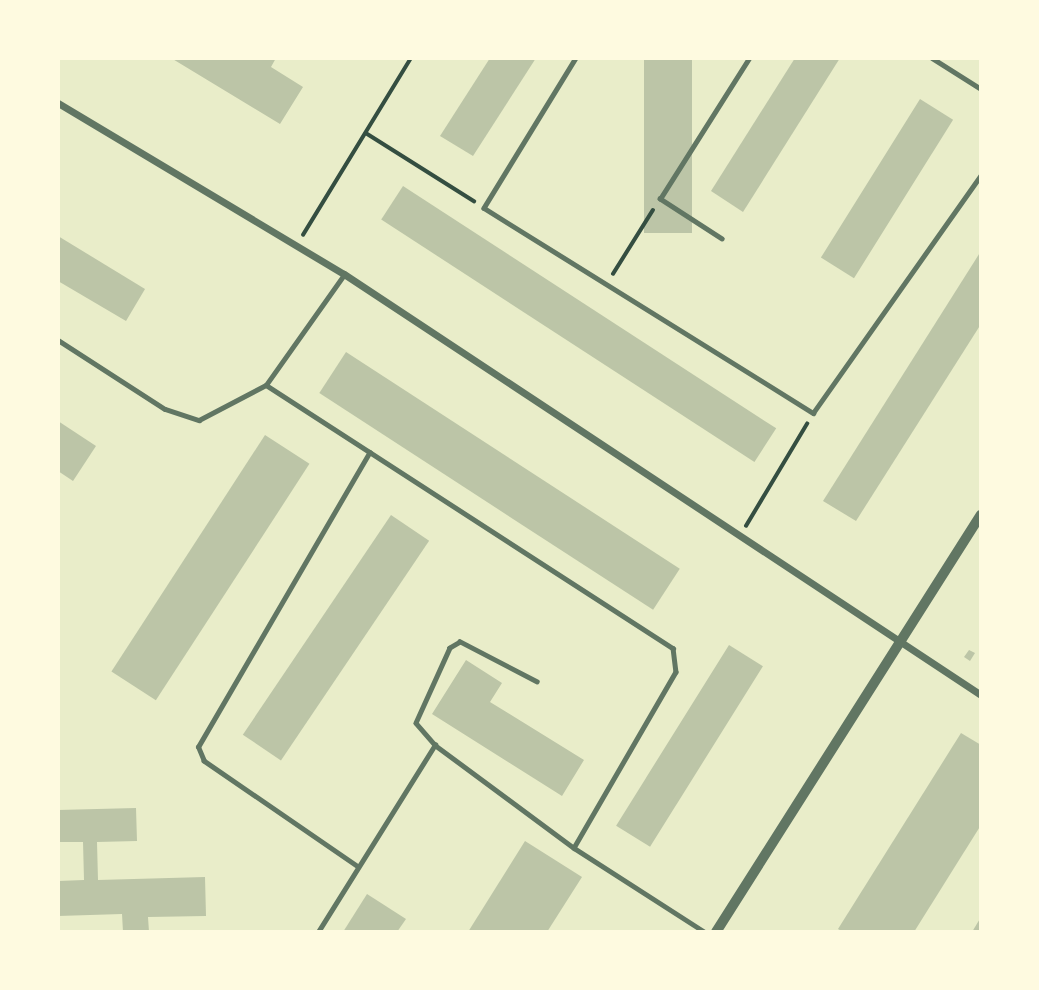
<!DOCTYPE html>
<html>
<head>
<meta charset="utf-8">
<style>
  body { margin:0 }
  #map { position:relative; width:1039px; height:990px; overflow:hidden; background:#e9edc9; font-family:Mulish,sans-serif }
  div>[style] { position:absolute }
  .building>* { inset:0; background:#bcc5a7; transform-origin:0 0 }
  .path>* { height:3.5px; margin:-1.75px; padding:0 1.75px; transform-origin:1.75px; border-radius:1.75px; background:#344e41 }
  .service>* { height:4.5px; margin:-2.25px; padding:0 2.25px; transform-origin:2.25px; border-radius:2.25px; background:#617663 }
  .minor>* { height:7px; margin:-3.5px; padding:0 3.5px; transform-origin:3.5px; border-radius:3.5px; background:#617663 }
  .tertiary>* { height:10px; margin:-5px; padding:0 5px; transform-origin:5px; border-radius:5px; background:#617663 }
  span { translate:-50% -50%; white-space:nowrap; text-align:center; line-height:1.15; -webkit-text-stroke:7px #fefae0; paint-order:stroke }
  .frame { position:absolute; inset:0; border:60px solid #fefae0; pointer-events:none }
</style>
</head>
<body>
<div id="map">
  <div class="building">
    <i style="clip-path:polygon(171px 58px,276px 58px,271px 67px,303px 87px,280px 124px)"></i>
    <i style="clip-path:polygon(490px 58px,536px 58px,473px 156px,440px 136px)"></i>
    <i style="left:644px;top:58px;width:48px;height:175px"></i>
    <i style="clip-path:polygon(795px 58px,840px 58px,743px 212px,711px 191px)"></i>
    <i style="left:920px;top:99px;width:39px;height:187px;rotate:32deg"></i>
    <i style="left:403px;top:186px;width:445px;height:40px;rotate:33deg"></i>
    <i style="clip-path:polygon(58px 236px,145px 289px,126px 321px,58px 281px)"></i>
    <i style="clip-path:polygon(981px 251px,981px 324px,856px 521px,823px 501px)"></i>
    <i style="left:346px;top:352px;width:398px;height:49px;rotate:33deg"></i>
    <i style="clip-path:polygon(58px 421px,96px 446px,73px 481px,58px 471px)"></i>
    <i style="left:265px;top:435px;width:53px;height:282px;rotate:33deg"></i>
    <i style="left:391px;top:515px;width:46px;height:265px;rotate:34deg"></i>
    <i style="left:729px;top:645px;width:40px;height:213px;rotate:32deg"></i>
    <i style="clip-path:polygon(969px 650px,975px 653px,970px 661px,964px 657px)"></i>
    <i style="clip-path:polygon(466px 660px,502px 683px,490px 702px,584px 760px,562px 796px,432px 714px)"></i>
    <i style="clip-path:polygon(961px 733px,981px 745px,981px 825px,914px 932px,843px 932px,838px 929px)"></i>
    <i style="clip-path:polygon(136px 808px,137px 841px,97px 842px,98px 880px,205px 877px,206px 916px,148px 917px,149px 932px,123px 932px,122px 914px,58px 916px,58px 881px,84px 880px,83px 842px,58px 842px,58px 810px)"></i>
    <i style="clip-path:polygon(525px 841px,582px 877px,547px 932px,468px 932px)"></i>
    <i style="clip-path:polygon(367px 894px,406px 919px,397px 932px,343px 932px)"></i>
    <i style="clip-path:polygon(981px 917px,981px 932px,972px 932px)"></i>
  </div>
  <div class="path">
    <i style="left:366px;top:133px;width:128px;rotate:32.2deg"></i>
    <i style="left:303px;top:235px;width:207px;rotate:-58.6deg"></i>
    <i style="left:613px;top:274px;width:75px;rotate:-58deg"></i>
    <i style="left:746px;top:526px;width:119px;rotate:-59.1deg"></i>
  </div>
  <div class="service">
    <i style="left:576px;top:58px;width:176px;rotate:121.5deg"></i>
    <i style="left:484px;top:208px;width:388px;rotate:31.9deg"></i>
    <i style="left:813px;top:413px;width:291px;rotate:-54.8deg"></i>
    <i style="left:932px;top:58px;width:58px;rotate:32.3deg"></i>
    <i style="left:722px;top:239px;width:74px;rotate:-147.2deg"></i>
    <i style="left:660px;top:199px;width:167px;rotate:-57.7deg"></i>
    <i style="left:58px;top:340px;width:127px;rotate:32.8deg"></i>
    <i style="left:165px;top:409px;width:36px;rotate:18deg"></i>
    <i style="left:199px;top:420px;width:76px;rotate:-27.6deg"></i>
    <i style="left:266px;top:385px;width:135px;rotate:-54.7deg"></i>
    <i style="left:266px;top:385px;width:485px;rotate:32.9deg"></i>
    <i style="left:673px;top:648px;width:24px;rotate:83deg"></i>
    <i style="left:676px;top:672px;width:203px;rotate:120.1deg"></i>
    <i style="left:537px;top:682px;width:87px;rotate:-152.5deg"></i>
    <i style="left:460px;top:642px;width:12px;rotate:149deg"></i>
    <i style="left:450px;top:648px;width:82px;rotate:114.4deg"></i>
    <i style="left:416px;top:723px;width:29px;rotate:49deg"></i>
    <i style="left:435px;top:745px;width:173px;rotate:36.5deg"></i>
    <i style="left:574px;top:848px;width:156px;rotate:32.7deg"></i>
    <i style="left:358px;top:867px;width:187px;rotate:-145.5deg"></i>
    <i style="left:204px;top:761px;width:15px;rotate:-113deg"></i>
    <i style="left:198px;top:747px;width:341px;rotate:-59.8deg"></i>
    <i style="left:318px;top:932px;width:221px;rotate:-58deg"></i>
  </div>
  <div class="minor">
    <i style="left:58px;top:103px;width:333px;rotate:30.9deg"></i>
    <i style="left:344px;top:274px;width:764px;rotate:33.46deg"></i>
  </div>
  <div class="tertiary">
    <i style="left:716px;top:932px;width:494px;rotate:-57.6deg"></i>
  </div>
  <div class="frame"></div>
</div>
</body>
</html>
